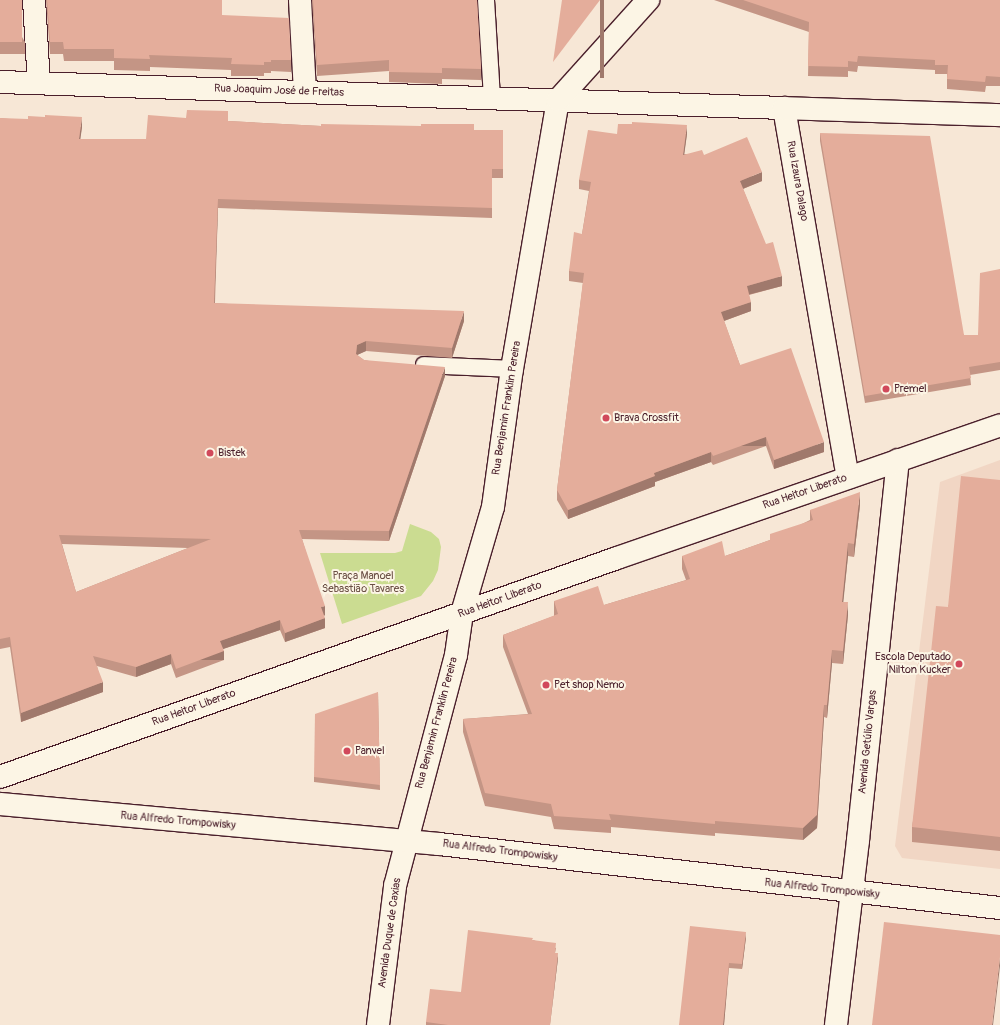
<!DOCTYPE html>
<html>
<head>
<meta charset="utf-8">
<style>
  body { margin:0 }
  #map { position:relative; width:1000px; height:1025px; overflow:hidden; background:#f7e7d6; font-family:Pangolin,sans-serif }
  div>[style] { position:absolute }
  .built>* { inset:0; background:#f1d6c4 }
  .green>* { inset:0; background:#cbdc91 }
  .roads { filter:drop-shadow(1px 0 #4a1f2b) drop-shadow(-1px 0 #4a1f2b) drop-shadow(0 1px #4a1f2b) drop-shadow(0 -1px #4a1f2b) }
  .lane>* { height:16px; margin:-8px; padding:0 8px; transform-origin:8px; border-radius:8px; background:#fcf5e5 }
  .street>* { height:22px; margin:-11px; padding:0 11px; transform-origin:11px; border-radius:11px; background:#fcf5e5 }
  .secondary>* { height:22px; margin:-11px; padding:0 11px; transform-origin:11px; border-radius:11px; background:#fcf5e5 }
  .primary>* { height:22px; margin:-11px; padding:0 11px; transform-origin:11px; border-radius:11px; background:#fcf5e5 }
  .wall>* { inset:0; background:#c49585 }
  .shaded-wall>* { inset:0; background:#a0796c; transform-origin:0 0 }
  .building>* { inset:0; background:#e4ad9b; transform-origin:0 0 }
  .dots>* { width:11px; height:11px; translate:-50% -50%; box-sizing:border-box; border:2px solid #fcf5e5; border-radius:50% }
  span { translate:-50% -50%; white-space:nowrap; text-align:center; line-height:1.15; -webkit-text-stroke:4px #fcf5e5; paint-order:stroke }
  .street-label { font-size:11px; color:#4a1f2b }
  .poi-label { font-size:11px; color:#4a1f2b }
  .left { translate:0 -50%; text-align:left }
  .right { translate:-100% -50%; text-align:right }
  .park-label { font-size:11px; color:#6a4e44 }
</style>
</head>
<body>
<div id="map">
  <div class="built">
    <i style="clip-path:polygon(1000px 460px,1000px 869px,902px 858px,895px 846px,940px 482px)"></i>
  </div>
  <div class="green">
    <i style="clip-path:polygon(410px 524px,431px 532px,439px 539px,441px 547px,438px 570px,433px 581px,421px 596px,342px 624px,320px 553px,395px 553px,402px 551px)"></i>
  </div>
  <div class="roads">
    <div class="lane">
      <i style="left:486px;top:0;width:98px;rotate:86.5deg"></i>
      <i style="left:424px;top:365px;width:88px;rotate:2.6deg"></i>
    </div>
    <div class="street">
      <i style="left:34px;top:0;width:83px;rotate:86.6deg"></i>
      <i style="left:300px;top:0;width:91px;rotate:86.9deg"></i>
      <i style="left:0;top:82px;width:784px;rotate:1.9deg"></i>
      <i style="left:784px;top:108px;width:375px;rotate:80.2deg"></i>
      <i style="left:784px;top:108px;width:216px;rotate:1.9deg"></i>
    </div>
    <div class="secondary">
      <i style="left:378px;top:1025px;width:140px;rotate:-83deg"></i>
      <i style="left:395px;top:886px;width:239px;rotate:-75.2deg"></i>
      <i style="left:456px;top:655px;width:42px;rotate:-81.9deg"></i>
      <i style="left:462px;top:613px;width:110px;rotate:-73.7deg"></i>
      <i style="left:493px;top:507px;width:139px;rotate:-82.2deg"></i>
      <i style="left:512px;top:369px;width:273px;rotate:-80.3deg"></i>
      <i style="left:558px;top:100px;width:135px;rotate:-48deg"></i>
      <i style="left:836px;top:1025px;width:186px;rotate:-83.2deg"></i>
      <i style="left:858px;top:840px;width:382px;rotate:-84deg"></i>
    </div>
    <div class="primary">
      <i style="left:0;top:777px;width:655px;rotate:-19.54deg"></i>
      <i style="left:617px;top:558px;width:405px;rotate:-19.1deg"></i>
      <i style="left:0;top:804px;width:441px;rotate:5.2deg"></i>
      <i style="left:439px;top:844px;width:565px;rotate:6.51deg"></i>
    </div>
  </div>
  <div class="wall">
    <i style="clip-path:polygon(0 0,25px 42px,25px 54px,0 54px)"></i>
    <i style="clip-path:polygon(46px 0,222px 0,222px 15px,291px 60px,291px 72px,271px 71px,271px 73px,264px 73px,264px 76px,231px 76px,231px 70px,150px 67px,150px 71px,114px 70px,114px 61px,64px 61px,63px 54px,50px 54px)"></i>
    <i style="clip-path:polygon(312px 0,477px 0,481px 69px,481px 80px,442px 79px,442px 84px,389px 82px,389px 71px,317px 76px)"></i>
    <i style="clip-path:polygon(714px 0,1000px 0,1000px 86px,986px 86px,985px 92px,947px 89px,947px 74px,935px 74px,935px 70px,858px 66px,857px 72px,848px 71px,848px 77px,808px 76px,809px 32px)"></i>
    <i style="clip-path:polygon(evenodd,0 118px,82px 127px,80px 139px,146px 139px,228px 121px,321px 126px,474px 130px,503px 130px,503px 178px,492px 178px,492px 218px,218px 208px,215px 303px,464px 321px,452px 358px,366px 351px,357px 355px,364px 360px,445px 376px,389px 541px,302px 539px,325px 615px,324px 616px,325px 628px,285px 642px,280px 630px,223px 649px,224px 660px,176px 678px,171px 664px,136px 677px,97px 666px,103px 692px,21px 722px,10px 647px,0 649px,0 118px,62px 544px,188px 548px,76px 592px,62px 544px)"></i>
    <i style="clip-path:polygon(820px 133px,964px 335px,978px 335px,1000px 269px,1000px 370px,970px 375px,971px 385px,865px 403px,820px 141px)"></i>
    <i style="clip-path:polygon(617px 134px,687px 134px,684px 154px,704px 155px,762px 181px,743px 189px,782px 286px,749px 295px,751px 311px,724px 321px,740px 365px,824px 452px,774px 469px,766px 446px,713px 465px,711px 462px,655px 482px,655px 486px,568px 519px,557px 500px,557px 490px,583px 283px,569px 281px,569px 271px,582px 234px,589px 191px,579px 189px,579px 180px)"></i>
    <i style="clip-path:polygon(1000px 480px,1000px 851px,912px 842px,912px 827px,948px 607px)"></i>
    <i style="clip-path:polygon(860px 505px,854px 557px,848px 556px,843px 602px,848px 615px,843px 664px,832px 663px,827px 718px,824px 717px,817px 828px,803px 840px,715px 833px,715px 836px,611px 827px,611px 833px,554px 829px,551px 817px,485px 806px,463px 732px,463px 719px,528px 714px,503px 647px,503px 635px,554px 616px,554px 601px,604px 605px,686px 580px,682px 569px,682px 556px,725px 556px,770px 540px,810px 520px,810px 510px)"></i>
    <i style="clip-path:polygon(378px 692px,380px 790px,314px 782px,314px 777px)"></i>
    <i style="clip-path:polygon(746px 937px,742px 969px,729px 968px,724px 1025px,679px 1025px)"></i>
    <i style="clip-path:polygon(533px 940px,556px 948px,555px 953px,558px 958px,550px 1025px,426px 1025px,426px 1022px,461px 992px)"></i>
  </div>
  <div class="shaded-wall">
    <i style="left:600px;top:0;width:4px;height:78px"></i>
    <i style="clip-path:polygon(82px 117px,82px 127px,79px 149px,79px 139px)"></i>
    <i style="clip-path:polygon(687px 125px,687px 134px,683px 164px,683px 155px)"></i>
    <i style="clip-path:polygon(762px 172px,762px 181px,740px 190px,740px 181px)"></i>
    <i style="clip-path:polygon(218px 199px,218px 208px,214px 312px,214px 303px)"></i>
    <i style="clip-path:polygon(782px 276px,782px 286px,747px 295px,747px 286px)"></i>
    <i style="clip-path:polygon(751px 302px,751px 311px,721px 322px,721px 312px)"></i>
    <i style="clip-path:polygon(464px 311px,464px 321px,452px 358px,452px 348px)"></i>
    <i style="clip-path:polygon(366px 341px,366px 351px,357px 355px,356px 354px,357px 345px)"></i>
    <i style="clip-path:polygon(445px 367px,445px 376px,389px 541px,389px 531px)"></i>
    <i style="left:766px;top:437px;width:9px;height:56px;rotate:90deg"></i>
    <i style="clip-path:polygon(824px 442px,824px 452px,774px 469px,774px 460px)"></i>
    <i style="clip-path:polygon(711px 452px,711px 462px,655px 482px,655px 486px,568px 519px,568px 510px,654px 473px)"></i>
    <i style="clip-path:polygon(860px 492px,860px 505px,854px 557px,854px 544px)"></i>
    <i style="clip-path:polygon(848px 543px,848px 556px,842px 615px,842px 602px)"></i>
    <i style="clip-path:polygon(848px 602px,848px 615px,843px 664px,843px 651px)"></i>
    <i style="clip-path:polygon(325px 606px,325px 615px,321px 617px,321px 607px)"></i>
    <i style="clip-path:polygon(325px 618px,325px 628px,285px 642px,285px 633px)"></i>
    <i style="clip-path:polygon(280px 620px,280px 630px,220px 650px,220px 641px)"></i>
    <i style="clip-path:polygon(832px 650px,832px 663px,827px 718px,827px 705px)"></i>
    <i style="left:224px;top:651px;width:9px;height:51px;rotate:90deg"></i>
    <i style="clip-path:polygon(171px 654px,171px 664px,136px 677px,136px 667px)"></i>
    <i style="clip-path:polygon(103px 682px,103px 692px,21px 722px,21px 713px)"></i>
    <i style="clip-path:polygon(824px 705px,824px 717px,817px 828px,803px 840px,803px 828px)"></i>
    <i style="clip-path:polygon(746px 932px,746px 937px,742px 969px,742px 964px)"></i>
    <i style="clip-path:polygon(558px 953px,558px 958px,550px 1025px)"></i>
    <i style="clip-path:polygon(1000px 957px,1000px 966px,993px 1025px,992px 1025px)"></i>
    <i style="clip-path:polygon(729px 963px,724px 1025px,723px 1025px)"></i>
  </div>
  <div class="building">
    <i style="left:0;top:0;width:22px;height:42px"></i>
    <i style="clip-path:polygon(47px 0,222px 0,222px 15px,289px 18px,291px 60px,271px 60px,271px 62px,264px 62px,264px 65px,231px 64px,232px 58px,149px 55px,150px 59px,114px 58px,114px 49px,64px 49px,63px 42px,50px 42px)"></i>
    <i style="clip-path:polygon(313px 0,477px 0,481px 69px,442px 68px,442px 73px,389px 72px,389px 60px,317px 65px)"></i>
    <i style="clip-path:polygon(562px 0,600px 0,553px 62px)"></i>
    <i style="clip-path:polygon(743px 0,1000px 0,1000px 77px,986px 76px,985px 82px,947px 79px,948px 65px,935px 65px,935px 60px,858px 56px,857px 62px,848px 61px,848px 67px,808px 66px,809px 22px)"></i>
    <i style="clip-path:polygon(evenodd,187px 110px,228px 111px,228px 121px,321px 126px,321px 124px,421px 126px,421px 124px,474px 124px,474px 130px,503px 130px,503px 169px,492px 169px,492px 208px,218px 199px,214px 303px,464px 311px,452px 348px,366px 341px,357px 345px,356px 354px,364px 360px,445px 367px,389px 531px,299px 530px,325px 606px,321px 607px,325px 618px,285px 633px,280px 620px,220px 641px,224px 651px,176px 669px,171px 654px,136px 667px,93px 656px,103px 682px,21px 713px,10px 637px,0 639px,0 118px,28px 119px,28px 116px,45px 117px,45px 115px,82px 117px,79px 139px,146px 139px,148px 115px,186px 118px,187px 110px,59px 535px,211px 539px,76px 592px,59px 535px)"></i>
    <i style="clip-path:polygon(632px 122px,687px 125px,683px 155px,702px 150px,704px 155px,747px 137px,762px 172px,740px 181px,766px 244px,773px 242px,782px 276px,747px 286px,751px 302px,721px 312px,740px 365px,791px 348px,824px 442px,774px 460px,766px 437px,713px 456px,711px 452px,654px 473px,655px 476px,568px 510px,557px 490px,584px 273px,569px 271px,574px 232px,582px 234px,591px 182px,579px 180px,588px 130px,617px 134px,618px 124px,632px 124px)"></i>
    <i style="clip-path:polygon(820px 133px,930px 136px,964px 335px,978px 335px,980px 273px,1000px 269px,1000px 362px,969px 367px,971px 378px,865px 396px)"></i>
    <i style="clip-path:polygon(961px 476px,1000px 480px,1000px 837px,912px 827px,936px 606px,948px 607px)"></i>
    <i style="clip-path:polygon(860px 492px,854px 544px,848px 543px,842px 602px,848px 602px,843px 651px,832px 650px,827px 705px,824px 705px,817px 815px,803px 828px,715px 821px,715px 824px,609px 814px,611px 820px,554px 816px,551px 804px,485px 793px,463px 719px,532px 714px,503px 635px,558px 614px,554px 601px,598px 586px,604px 605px,690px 579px,682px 556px,722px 541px,725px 556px,770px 540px,770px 534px,813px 520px,810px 510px)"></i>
    <i style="clip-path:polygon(378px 692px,380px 785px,314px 777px,315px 714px)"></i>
    <i style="clip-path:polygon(884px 922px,1000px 935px,1000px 957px,992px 1025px,872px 1025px)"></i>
    <i style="clip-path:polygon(690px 926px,746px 932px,742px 964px,729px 963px,723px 1025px,679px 1025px)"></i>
    <i style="clip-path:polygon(468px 930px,533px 938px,532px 940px,556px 943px,555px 953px,558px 953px,550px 1025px,448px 1025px,426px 1022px,430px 989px,461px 992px)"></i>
  </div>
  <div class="dots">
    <i style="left:886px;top:389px;background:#d1495b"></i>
    <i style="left:606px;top:418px;background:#d1495b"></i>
    <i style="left:210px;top:453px;background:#d1495b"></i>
    <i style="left:959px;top:664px;background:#d1495b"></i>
    <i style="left:546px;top:685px;background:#d1495b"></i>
    <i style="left:347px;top:751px;background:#d1495b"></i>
  </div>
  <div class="street-label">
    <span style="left:279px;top:91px;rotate:2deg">Rua Joaquim José de Freitas</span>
    <span style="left:797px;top:181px;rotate:80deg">Rua Izaura Dalago</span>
    <span style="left:507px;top:408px;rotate:-81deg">Rua Benjamin Franklin Pereira</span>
    <span style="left:805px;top:492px;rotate:-19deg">Rua Heitor Liberato</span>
    <span style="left:500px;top:600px;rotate:-20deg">Rua Heitor Liberato</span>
    <span style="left:194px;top:708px;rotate:-20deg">Rua Heitor Liberato</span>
    <span style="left:437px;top:723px;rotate:-75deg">Rua Benjamin Franklin Pereira</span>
    <span style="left:868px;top:742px;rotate:-84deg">Avenida Getúlio Vargas</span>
    <span style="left:178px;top:821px;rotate:5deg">Rua Alfredo Trompowisky</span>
    <span style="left:500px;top:851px;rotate:7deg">Rua Alfredo Trompowisky</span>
    <span style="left:822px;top:889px;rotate:6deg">Rua Alfredo Trompowisky</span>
    <span style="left:390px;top:933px;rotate:-82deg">Avenida Duque de Caxias</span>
  </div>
  <div class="poi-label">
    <span class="left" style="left:894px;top:389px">Premel</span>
    <span class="left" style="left:614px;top:418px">Brava Crossfit</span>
    <span class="left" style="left:218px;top:453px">Bistek</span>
    <span class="right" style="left:951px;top:664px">Escola Deputado<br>Nilton Kucker</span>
    <span class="left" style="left:554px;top:685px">Pet shop Nemo</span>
    <span class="left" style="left:355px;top:751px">Panvel</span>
  </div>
  <div class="park-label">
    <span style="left:363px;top:583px">Praça Manoel<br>Sebastião Tavares</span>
  </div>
</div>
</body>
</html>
